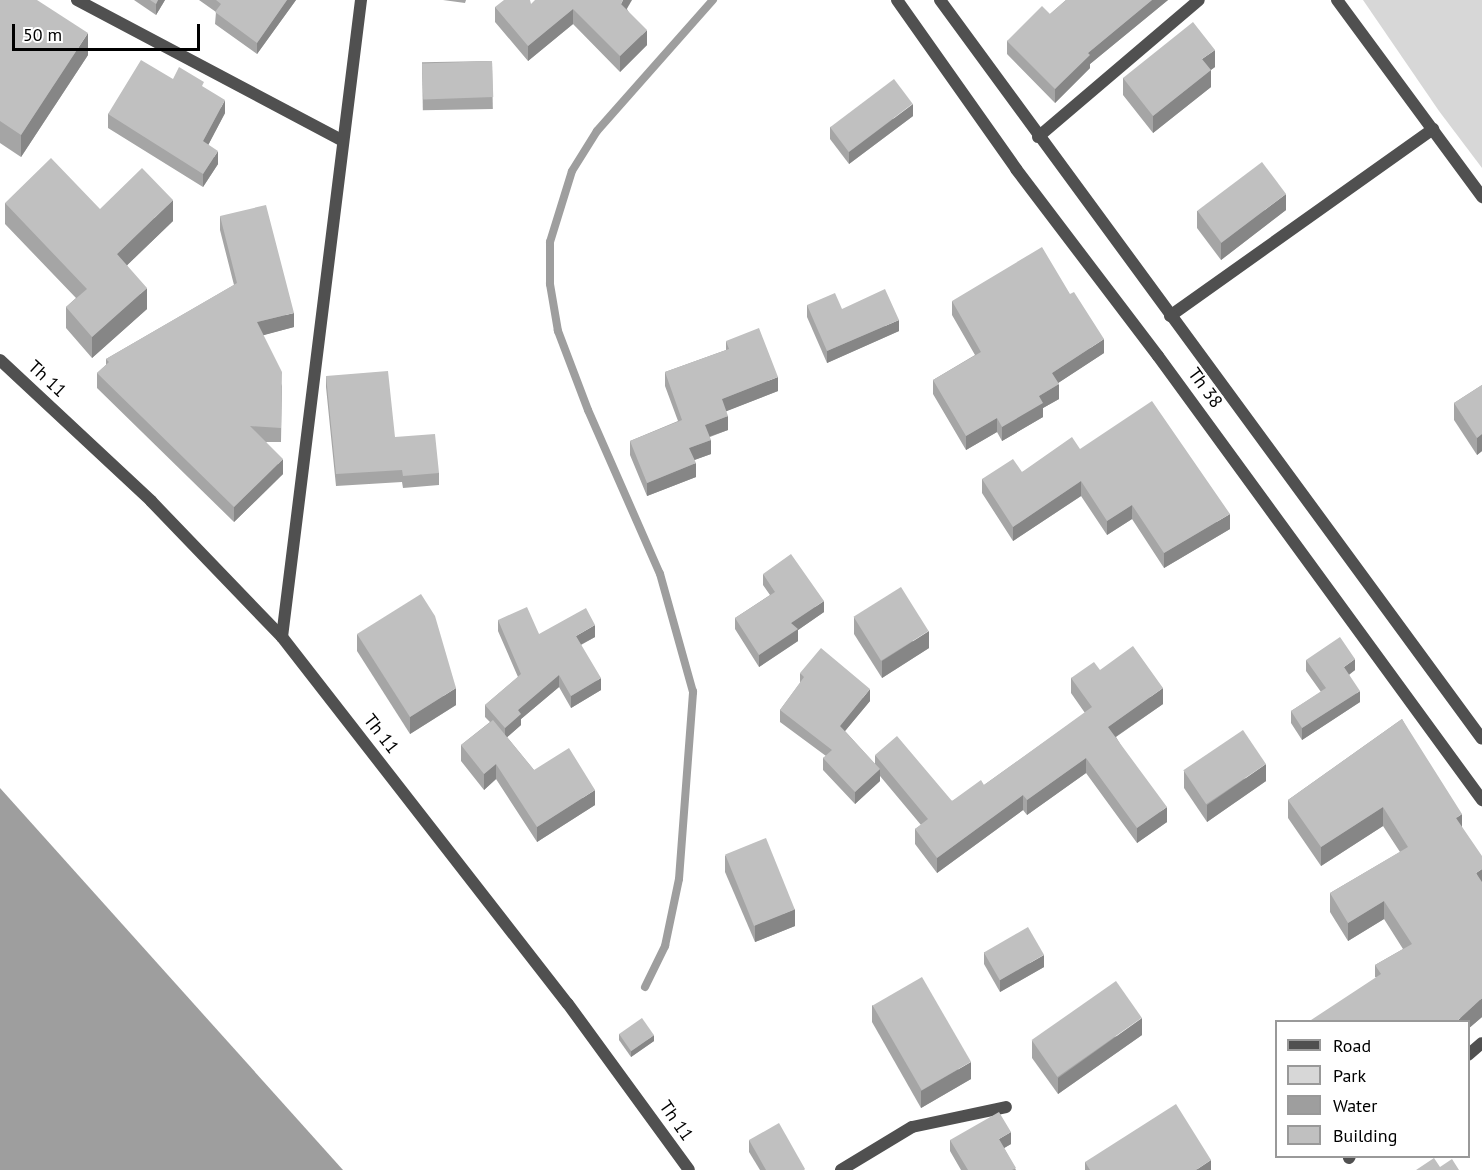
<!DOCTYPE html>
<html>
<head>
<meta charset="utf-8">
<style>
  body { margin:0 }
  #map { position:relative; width:1482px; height:1170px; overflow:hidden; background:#fff; font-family:"PT Sans",sans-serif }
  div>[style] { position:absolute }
  .green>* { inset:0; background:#d7d7d7 }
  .water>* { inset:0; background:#9e9e9e }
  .stream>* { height:8px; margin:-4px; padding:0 4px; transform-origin:4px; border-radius:4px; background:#9e9e9e }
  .minor>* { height:12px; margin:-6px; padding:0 6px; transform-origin:6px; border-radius:6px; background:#505050 }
  .tertiary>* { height:12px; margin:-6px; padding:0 6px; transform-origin:6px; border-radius:6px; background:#505050 }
  .wall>* { inset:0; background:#a5a5a5; transform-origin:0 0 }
  .shaded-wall>* { inset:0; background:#868686 }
  .building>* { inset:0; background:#c0c0c0; transform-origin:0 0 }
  span { translate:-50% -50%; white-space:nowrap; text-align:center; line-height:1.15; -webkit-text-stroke:5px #fff; paint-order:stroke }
  .street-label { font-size:18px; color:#000 }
  .legend { position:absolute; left:1275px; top:1020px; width:195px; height:138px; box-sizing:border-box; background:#fff; border:2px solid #999; margin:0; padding:8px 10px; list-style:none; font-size:18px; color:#000 }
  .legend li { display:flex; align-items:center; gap:12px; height:30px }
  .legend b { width:30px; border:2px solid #999 }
  .scale { position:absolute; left:12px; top:24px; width:188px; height:27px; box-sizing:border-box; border:3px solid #000; border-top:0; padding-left:8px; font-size:18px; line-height:21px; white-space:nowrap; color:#000; -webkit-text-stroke:4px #fff; paint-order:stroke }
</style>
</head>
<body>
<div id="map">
  <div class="green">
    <i style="clip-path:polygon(1363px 0,1482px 0,1482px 168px,1439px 111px)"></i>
  </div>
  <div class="water">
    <i style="clip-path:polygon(0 788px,343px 1170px,0 1170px)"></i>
  </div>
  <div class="stream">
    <i style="left:645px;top:987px;width:46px;rotate:-64deg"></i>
    <i style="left:665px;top:946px;width:68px;rotate:-78.2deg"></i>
    <i style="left:679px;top:879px;width:188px;rotate:-85.7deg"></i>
    <i style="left:693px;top:692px;width:123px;rotate:-105.6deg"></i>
    <i style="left:660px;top:574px;width:179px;rotate:-113.7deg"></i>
    <i style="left:588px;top:410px;width:85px;rotate:-110.8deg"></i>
    <i style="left:558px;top:331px;width:48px;rotate:-99.7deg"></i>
    <i style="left:550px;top:284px;width:42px;rotate:-90deg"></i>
    <i style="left:550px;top:242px;width:74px;rotate:-72.8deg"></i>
    <i style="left:572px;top:171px;width:47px;rotate:-58deg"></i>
    <i style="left:597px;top:131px;width:175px;rotate:-48.5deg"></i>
  </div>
  <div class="minor">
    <i style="left:77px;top:0;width:301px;rotate:27.9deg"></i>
    <i style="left:1337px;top:0;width:245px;rotate:53.6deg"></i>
    <i style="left:1038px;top:137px;width:211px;rotate:-40.4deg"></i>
    <i style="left:1170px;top:316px;width:323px;rotate:-35.4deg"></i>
    <i style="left:0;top:360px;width:207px;rotate:43deg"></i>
    <i style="left:151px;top:501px;width:189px;rotate:46.1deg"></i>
    <i style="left:282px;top:637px;width:465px;rotate:52.1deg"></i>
    <i style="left:568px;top:1004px;width:205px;rotate:53.9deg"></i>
    <i style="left:282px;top:637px;width:642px;rotate:-82.93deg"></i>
    <i style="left:1468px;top:1055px;width:18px;rotate:-41deg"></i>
    <i style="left:1349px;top:1158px;width:2px;rotate:-63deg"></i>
    <i style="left:841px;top:1170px;width:83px;rotate:-31.2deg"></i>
    <i style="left:912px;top:1127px;width:96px;rotate:-12deg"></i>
  </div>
  <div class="tertiary">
    <i style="left:897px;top:0;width:207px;rotate:54.8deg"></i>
    <i style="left:1016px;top:169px;width:235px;rotate:52.8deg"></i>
    <i style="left:1158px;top:356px;width:550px;rotate:53.88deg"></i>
    <i style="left:940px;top:0;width:916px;rotate:53.74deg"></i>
  </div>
  <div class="wall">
    <i style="clip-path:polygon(0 0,88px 55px,21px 157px,0 143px)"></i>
    <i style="clip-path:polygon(134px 0,165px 0,156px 15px)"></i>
    <i style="clip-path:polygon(199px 0,296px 0,257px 54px,215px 24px,216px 12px)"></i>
    <i style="clip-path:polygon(443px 0,466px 0,465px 3px)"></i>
    <i style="clip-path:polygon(1066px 0,1168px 0,1090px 64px,1090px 68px,1055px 103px,1007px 54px,1007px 41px,1050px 14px)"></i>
    <i style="clip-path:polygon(531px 4px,627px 9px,647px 45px,620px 72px,573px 24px,528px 61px,495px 22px,495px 7px)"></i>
    <i style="left:492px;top:61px;width:48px;height:70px;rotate:89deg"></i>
    <i style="clip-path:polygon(1215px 67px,1211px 70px,1211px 87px,1153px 133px,1123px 95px,1123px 78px)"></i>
    <i style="clip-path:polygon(173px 79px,204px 88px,225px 113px,208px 145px,218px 164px,203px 187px,108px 128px,108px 114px)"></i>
    <i style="clip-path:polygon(913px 116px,849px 164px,830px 139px,830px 127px)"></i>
    <i style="clip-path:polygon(5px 203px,100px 209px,173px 221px,127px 265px,147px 309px,92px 358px,66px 328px,66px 307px,76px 298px,5px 224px)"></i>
    <i style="clip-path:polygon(1286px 210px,1221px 260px,1197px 228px,1197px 211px)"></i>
    <i style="clip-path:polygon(220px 216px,294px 327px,263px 335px,282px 386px,281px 442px,266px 442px,283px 474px,234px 522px,97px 388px,97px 373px,106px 365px,106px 359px,234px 285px,220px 230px)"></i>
    <i style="clip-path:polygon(952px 301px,1104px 353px,1058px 383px,1059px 399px,1043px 408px,1043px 417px,1002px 441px,997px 432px,966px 450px,933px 394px,933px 380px,975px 355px,952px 315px)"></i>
    <i style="clip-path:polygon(807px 305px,842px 309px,899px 331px,827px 363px,807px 317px)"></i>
    <i style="clip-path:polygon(726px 341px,778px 391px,726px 411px,728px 430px,710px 437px,711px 454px,694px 460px,696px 477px,647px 496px,630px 455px,630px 441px,678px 421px,665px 386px,665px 372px,726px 350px)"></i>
    <i style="clip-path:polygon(326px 376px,395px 437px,439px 473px,439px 485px,403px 488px,402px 482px,336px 486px,326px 387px)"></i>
    <i style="clip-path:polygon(1482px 385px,1482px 451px,1477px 455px,1454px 420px,1454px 403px)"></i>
    <i style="clip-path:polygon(1080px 449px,1230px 529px,1164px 568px,1132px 519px,1107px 535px,1081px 496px,1013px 541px,982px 493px,982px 479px,1022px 472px)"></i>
    <i style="clip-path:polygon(763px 574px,824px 612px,798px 630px,798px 641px,759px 667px,735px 629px,735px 618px,770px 595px,763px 585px)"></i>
    <i style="clip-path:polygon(854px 617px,929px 648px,882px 678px,854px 634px)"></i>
    <i style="clip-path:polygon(498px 620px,539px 634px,595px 637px,581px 645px,601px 690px,571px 708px,559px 687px,521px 719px,521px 725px,507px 737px,534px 770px,595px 805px,537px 842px,496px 779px,484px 790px,461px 761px,461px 745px,490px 722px,485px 717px,485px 705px,518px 677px,498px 631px)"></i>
    <i style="clip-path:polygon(357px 634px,456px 705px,410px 734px,357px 651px)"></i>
    <i style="clip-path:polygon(1306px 660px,1355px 670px,1349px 675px,1360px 702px,1302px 740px,1291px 723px,1291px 711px,1321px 692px,1306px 671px)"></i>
    <i style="clip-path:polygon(1100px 670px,1163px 704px,1116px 737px,1167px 822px,1137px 843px,1086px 773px,1027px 815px,1023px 810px,937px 873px,915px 844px,915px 829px,921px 825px,880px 776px,880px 781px,855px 804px,823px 770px,823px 758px,826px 756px,780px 722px,780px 710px,800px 683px,800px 673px,870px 701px,845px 731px,875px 764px,875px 755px,952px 801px,984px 785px,1085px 713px,1071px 693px,1071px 678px)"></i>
    <i style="clip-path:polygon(1402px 719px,1462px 827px,1482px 1017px,1468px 1029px,1468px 1022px,1375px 977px,1375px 965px,1403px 949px,1384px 919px,1348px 941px,1330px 912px,1330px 893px,1400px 852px,1383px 826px,1321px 866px,1288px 818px,1288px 800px)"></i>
    <i style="clip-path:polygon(1184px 771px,1266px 781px,1207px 822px,1184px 788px)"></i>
    <i style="clip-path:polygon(725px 855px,795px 926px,755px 942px,725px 872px)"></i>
    <i style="clip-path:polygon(984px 952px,1044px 967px,1000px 992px,984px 964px)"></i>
    <i style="clip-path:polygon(872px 1005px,971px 1079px,921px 1108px,872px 1022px)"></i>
    <i style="clip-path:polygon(619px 1034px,654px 1041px,631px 1057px,619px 1040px)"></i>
    <i style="clip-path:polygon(1142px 1035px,1058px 1094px,1032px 1058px,1032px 1041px)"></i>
    <i style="clip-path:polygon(749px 1140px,805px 1170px,760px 1170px,749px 1152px)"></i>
    <i style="clip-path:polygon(950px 1140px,1011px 1144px,1004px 1148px,1016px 1170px,961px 1170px,950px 1151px)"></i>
    <i style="clip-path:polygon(1085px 1162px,1211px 1170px,1085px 1170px)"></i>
  </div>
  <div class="shaded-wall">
    <i style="clip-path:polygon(158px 0,165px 0,156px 15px,156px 4px)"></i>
    <i style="clip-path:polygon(287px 0,296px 0,257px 54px,257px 43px)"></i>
    <i style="clip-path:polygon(623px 0,632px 0,621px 19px,621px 4px)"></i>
    <i style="clip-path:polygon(1152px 0,1168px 0,1090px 64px,1090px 68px,1055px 103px,1055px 89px,1088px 53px)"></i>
    <i style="clip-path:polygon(573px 9px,573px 24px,528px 61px,528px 46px)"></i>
    <i style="clip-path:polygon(647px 30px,647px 45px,620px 72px,620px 56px)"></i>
    <i style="clip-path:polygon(88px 33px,88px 55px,21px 157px,21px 135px)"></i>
    <i style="clip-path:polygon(1215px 50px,1215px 67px,1202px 76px,1202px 59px)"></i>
    <i style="clip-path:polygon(1211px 70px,1211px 87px,1153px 133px,1153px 116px)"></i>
    <i style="clip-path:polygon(225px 100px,225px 113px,203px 155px,203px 141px)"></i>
    <i style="clip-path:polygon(913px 104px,913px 116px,849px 164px,849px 152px)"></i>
    <i style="clip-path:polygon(218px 151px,218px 164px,203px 187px,203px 174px)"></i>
    <i style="clip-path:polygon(1286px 194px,1286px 210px,1221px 260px,1221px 243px)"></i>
    <i style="clip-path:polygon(173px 200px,173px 221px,117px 275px,117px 254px)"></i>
    <i style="clip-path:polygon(147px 288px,147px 309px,92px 358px,92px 337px)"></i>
    <i style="clip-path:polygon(294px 313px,294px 327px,257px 337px,257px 322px)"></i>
    <i style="clip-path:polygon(899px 320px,899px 331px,827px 363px,827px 351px)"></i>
    <i style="clip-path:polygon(1104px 339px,1104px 353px,1052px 387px,1052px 373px)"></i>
    <i style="clip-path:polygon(778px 377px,778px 391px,722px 413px,722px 399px)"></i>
    <i style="clip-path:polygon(1059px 384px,1059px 399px,1043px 408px,1043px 417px,1002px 441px,1002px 427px,1039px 396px)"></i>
    <i style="clip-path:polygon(728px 416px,728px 430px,705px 438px,705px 425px)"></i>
    <i style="clip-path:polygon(997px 418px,997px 432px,966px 450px,966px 436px)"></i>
    <i style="clip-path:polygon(1482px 434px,1482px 451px,1477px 455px,1477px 438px)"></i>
    <i style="clip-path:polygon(711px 440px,711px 454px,689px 462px,689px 448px)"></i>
    <i style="clip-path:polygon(283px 459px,283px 474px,234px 522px,234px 507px)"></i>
    <i style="clip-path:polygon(696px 463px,696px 477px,647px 496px,647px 483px)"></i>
    <i style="clip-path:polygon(1081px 481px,1081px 496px,1013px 541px,1013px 527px)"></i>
    <i style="clip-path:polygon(1132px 505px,1132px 519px,1107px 535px,1107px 521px)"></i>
    <i style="clip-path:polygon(1230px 514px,1230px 529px,1164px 568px,1164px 553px)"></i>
    <i style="clip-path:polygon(824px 601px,824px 612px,798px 630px,798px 641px,759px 667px,759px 655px,791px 623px)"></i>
    <i style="clip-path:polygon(595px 625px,595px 637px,576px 647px,576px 636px)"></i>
    <i style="clip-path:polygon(929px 631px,929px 648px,882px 678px,882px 661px)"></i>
    <i style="clip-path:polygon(1355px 659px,1355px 670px,1344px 678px,1344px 667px)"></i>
    <i style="clip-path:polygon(559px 675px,559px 687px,521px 719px,521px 725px,505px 739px,505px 728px,518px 710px)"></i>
    <i style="clip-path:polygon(601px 678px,601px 690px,571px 708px,571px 696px)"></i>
    <i style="clip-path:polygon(456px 688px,456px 705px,410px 734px,410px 717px)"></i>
    <i style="clip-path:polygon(1163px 688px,1163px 704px,1108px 742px,1108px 727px)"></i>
    <i style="clip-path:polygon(870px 689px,870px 701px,840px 737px,840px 726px)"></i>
    <i style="clip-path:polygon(1360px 691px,1360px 702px,1302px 740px,1302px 728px)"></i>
    <i style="clip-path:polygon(1086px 758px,1086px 773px,1027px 815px,1027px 800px)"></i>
    <i style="clip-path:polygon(496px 764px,496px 779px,484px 790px,484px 774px)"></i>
    <i style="clip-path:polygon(1266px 764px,1266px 781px,1207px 822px,1207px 805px)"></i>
    <i style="clip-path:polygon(880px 769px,880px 781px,855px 804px,855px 792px)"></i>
    <i style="clip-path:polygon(595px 790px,595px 805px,537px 842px,537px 827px)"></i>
    <i style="clip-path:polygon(1023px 795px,1023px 810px,937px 873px,937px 858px)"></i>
    <i style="clip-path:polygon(1167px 807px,1167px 822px,1137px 843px,1137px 828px)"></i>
    <i style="clip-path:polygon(1383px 807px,1383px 826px,1321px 866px,1321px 847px)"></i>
    <i style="clip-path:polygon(1462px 814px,1462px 832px,1456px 818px)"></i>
    <i style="clip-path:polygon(1482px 869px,1482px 887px,1476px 873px)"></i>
    <i style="clip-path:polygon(1384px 901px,1384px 919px,1348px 941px,1348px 923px)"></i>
    <i style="clip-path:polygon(795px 909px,795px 926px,755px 942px,755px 925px)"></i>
    <i style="clip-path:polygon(1044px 955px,1044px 967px,1000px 992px,1000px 980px)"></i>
    <i style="clip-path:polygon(1482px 998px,1482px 1017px,1468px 1029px,1468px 1022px,1456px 1022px)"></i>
    <i style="clip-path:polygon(1142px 1018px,1142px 1035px,1058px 1094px,1058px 1078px)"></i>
    <i style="clip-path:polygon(654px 1035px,654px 1041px,631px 1057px,631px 1051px)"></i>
    <i style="clip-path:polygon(971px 1062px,971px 1079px,921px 1108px,921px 1091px)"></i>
    <i style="clip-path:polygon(1011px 1132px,1011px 1144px,999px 1151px,999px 1139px)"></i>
    <i style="clip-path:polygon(1211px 1160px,1211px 1170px,1196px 1170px)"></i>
  </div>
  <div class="building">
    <i style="clip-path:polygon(0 0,37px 0,88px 33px,21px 135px,0 121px)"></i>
    <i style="clip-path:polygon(150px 0,158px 0,156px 4px)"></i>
    <i style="clip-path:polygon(216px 0,287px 0,257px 43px,215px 12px,221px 4px)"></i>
    <i style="clip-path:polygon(504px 0,530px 0,531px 4px,535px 0,623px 0,621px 4px,647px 30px,620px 56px,573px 9px,528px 46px,495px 7px)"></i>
    <i style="clip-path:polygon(1066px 0,1152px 0,1088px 53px,1090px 55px,1055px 89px,1007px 41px,1042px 6px,1050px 14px)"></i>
    <i style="clip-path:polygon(1193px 22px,1215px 50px,1202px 59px,1211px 70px,1153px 116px,1123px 78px)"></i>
    <i style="clip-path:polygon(141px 60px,173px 79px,179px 67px,204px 82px,202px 86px,225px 100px,203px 141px,218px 151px,203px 174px,108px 114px)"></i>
    <i style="left:492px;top:61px;width:36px;height:70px;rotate:88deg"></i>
    <i style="left:894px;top:79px;width:31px;height:80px;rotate:53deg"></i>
    <i style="clip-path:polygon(51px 158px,100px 209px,142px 168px,173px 200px,117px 254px,147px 288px,92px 337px,66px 307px,87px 289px,5px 203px)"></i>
    <i style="left:1262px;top:162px;width:40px;height:81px;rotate:53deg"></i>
    <i style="clip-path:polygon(266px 205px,294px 313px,257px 322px,282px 372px,281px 428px,250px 426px,283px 459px,234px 507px,97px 373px,109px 362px,106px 359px,237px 283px,220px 216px)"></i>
    <i style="clip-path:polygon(1042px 247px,1070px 294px,1074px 292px,1104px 339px,1052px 373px,1059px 384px,1039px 396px,1043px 403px,1002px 427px,997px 418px,966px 436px,933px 380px,981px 352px,952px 301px)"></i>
    <i style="clip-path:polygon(885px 289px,899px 320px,827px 351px,807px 305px,835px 293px,842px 309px)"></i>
    <i style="clip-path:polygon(759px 328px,778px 377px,722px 399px,728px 416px,705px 425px,711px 440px,689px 448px,696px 463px,647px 483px,630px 441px,682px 420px,665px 372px,729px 349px,726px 341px)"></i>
    <i style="clip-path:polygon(388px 371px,395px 437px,435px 434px,439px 473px,403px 476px,402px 470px,336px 474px,326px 376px)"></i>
    <i style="clip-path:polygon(1482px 385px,1482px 434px,1477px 438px,1454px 403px)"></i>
    <i style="clip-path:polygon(1152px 401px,1230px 514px,1164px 553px,1132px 505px,1107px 521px,1081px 481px,1013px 527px,982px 479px,1013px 459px,1022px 472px,1072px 437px,1080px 449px)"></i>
    <i style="clip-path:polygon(791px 554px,824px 601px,791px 623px,798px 629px,759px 655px,735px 618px,775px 592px,763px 574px)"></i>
    <i style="left:901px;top:587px;width:52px;height:56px;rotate:58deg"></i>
    <i style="clip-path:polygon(421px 594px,435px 616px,456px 688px,410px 717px,357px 634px)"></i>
    <i style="clip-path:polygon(527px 607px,539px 634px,586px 608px,595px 625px,576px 636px,601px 678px,571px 696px,559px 675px,518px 710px,521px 714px,505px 728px,485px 705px,521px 674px,498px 620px)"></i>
    <i style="clip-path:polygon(1340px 637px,1355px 659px,1344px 667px,1360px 691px,1302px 728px,1291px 711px,1326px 688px,1306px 660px)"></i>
    <i style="clip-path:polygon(1133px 646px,1163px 688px,1108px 727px,1167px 807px,1137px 828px,1086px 758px,1027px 800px,1023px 795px,937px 858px,915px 829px,928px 819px,875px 755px,897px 736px,952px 801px,981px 780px,984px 785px,1092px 707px,1071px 678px,1094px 662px,1100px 670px)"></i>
    <i style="clip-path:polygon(821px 648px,870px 689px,840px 726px,880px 769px,855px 792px,823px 758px,832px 750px,780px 710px,804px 677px,800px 673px)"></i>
    <i style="clip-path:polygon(1402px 719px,1462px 814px,1456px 818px,1482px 856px,1482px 869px,1476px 873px,1482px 882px,1482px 998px,1456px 1022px,1308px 1022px,1381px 974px,1375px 965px,1412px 944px,1384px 901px,1348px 923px,1330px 893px,1408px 847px,1383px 807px,1321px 847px,1288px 800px)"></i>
    <i style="clip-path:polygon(493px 720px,534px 770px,569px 748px,595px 790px,537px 827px,496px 764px,484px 774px,461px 745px)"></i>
    <i style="left:1243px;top:730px;width:41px;height:72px;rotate:56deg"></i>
    <i style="left:766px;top:838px;width:77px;height:44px;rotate:68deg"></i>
    <i style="left:1028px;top:927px;width:32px;height:51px;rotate:60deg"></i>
    <i style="left:922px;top:977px;width:98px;height:57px;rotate:60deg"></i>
    <i style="left:1116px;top:981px;width:45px;height:103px;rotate:55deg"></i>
    <i style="left:642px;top:1018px;width:21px;height:28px;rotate:55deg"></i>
    <i style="clip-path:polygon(1176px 1104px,1211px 1160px,1196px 1170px,1090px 1170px,1085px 1162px)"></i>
    <i style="clip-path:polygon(999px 1112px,1011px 1132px,999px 1139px,1016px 1168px,1012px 1170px,968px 1170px,950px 1140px)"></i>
    <i style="clip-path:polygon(779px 1123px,805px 1169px,803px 1170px,766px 1170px,749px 1140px)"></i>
    <i style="clip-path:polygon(1434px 1158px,1440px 1167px,1452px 1159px,1459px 1170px,1416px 1170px)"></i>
  </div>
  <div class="street-label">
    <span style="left:47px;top:379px;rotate:43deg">Th 11</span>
    <span style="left:1205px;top:388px;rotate:54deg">Th 38</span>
    <span style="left:381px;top:734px;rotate:52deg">Th 11</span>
    <span style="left:676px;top:1121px;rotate:55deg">Th 11</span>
  </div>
  <ul class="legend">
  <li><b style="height:8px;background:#505050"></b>Road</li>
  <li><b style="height:16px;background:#d7d7d7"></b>Park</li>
  <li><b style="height:16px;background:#9e9e9e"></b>Water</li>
  <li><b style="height:16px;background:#c0c0c0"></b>Building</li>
  </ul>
  <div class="scale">50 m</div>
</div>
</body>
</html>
